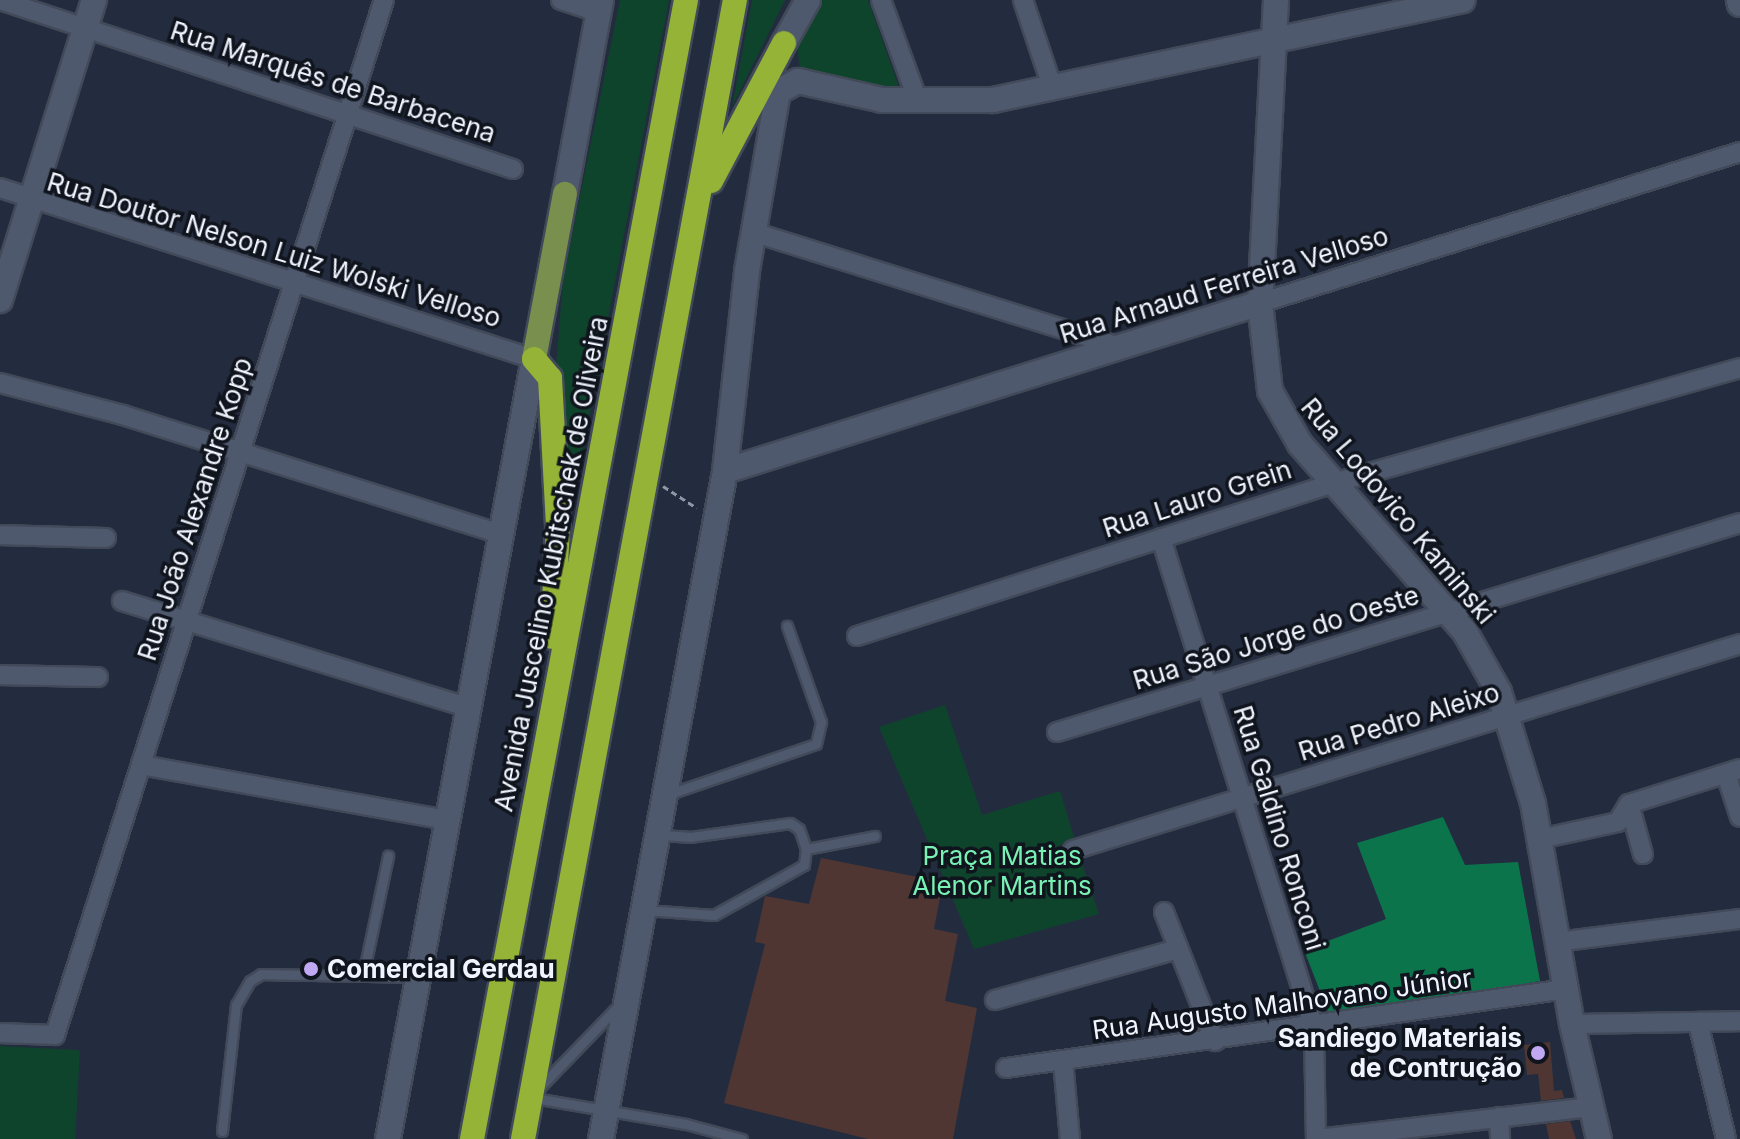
<!DOCTYPE html>
<html>
<head>
<meta charset="utf-8">
<style>
  body { margin:0 }
  #map { position:relative; width:1740px; height:1139px; overflow:hidden; background:#232c3f; font-family:Inter,sans-serif }
  div>[style] { position:absolute }
  .green>* { inset:0; background:#0f442c; transform-origin:0 0 }
  .forest>* { inset:0; background:#0c744b }
  .building>* { inset:0; background:#4f3632 }
  .path>* { height:3px; margin-top:-1.5px; transform-origin:0; background:repeating-linear-gradient(90deg,#9097a5 0 6px,transparent 0 10px) }
  .roads { filter:drop-shadow(2px 0 #424a59) drop-shadow(-2px 0 #424a59) drop-shadow(0 2px #424a59) drop-shadow(0 -2px #424a59) }
  .lane>* { height:9px; margin:-4.5px; padding:0 4.5px; transform-origin:4.5px; border-radius:4.5px; background:#4f596e }
  .street>* { height:18px; margin:-9px; padding:0 9px; transform-origin:9px; border-radius:9px; background:#4f596e }
  .secondary>* { height:24px; margin:-12px; padding:0 12px; transform-origin:12px; border-radius:12px; background:#4f596e }
  .primary>* { height:24px; margin:-12px; padding:0 12px; transform-origin:12px; border-radius:12px; background:#788f4d }
  .highway>* { height:24px; margin:-12px; padding:0 12px; transform-origin:12px; border-radius:12px; background:#94b337 }
  .dots>* { width:22px; height:22px; translate:-50% -50%; box-sizing:border-box; border:4px solid #10141d; border-radius:50% }
  span { translate:-50% -50%; white-space:nowrap; text-align:center; line-height:1.15; -webkit-text-stroke:7px #10141d; paint-order:stroke }
  .street-label { font-size:26px; color:#eff4fe }
  .park-label { font-size:26px; color:#79f1b5 }
  .poi-label { font-size:26px; color:#eff4fe; font-weight:700 }
  .left { translate:0 -50%; text-align:left }
  .right { translate:-100% -50%; text-align:right }
</style>
</head>
<body>
<div id="map">
  <div class="green">
    <i style="clip-path:polygon(620px 0,669px 0,568px 527px,556px 368px,563px 280px)"></i>
    <i style="clip-path:polygon(752px 0,785px 0,732px 107px)"></i>
    <i style="clip-path:polygon(817px 0,868px 0,901px 93px,807px 73px,799px 65px,797px 36px)"></i>
    <i style="clip-path:polygon(945px 705px,982px 815px,1060px 791px,1074px 837px,1057px 847px,1057px 861px,1071px 866px,1081px 860px,1099px 914px,974px 949px,879px 727px)"></i>
    <i style="left:0;top:1046px;width:80px;height:93px;rotate:3deg"></i>
  </div>
  <div class="forest">
    <i style="clip-path:polygon(1443px 817px,1465px 865px,1518px 862px,1540px 981px,1330px 1017px,1304px 950px,1386px 919px,1357px 843px)"></i>
  </div>
  <div class="building">
    <i style="clip-path:polygon(821px 858px,943px 882px,934px 929px,958px 934px,945px 1001px,977px 1008px,953px 1139px,868px 1139px,724px 1103px,765px 944px,755px 942px,765px 896px,809px 904px)"></i>
    <i style="clip-path:polygon(1550px 1042px,1554px 1091px,1562px 1090px,1564px 1098px,1541px 1101px,1538px 1074px,1527px 1075px,1524px 1045px)"></i>
    <i style="clip-path:polygon(1570px 1121px,1576px 1139px,1549px 1139px,1546px 1124px)"></i>
  </div>
  <div class="path">
    <i style="left:663px;top:486px;width:40px;rotate:32.9deg"></i>
  </div>
  <div class="roads">
    <div class="lane">
      <i style="left:669px;top:794px;width:155px;rotate:-18.8deg"></i>
      <i style="left:816px;top:744px;width:23px;rotate:-77deg"></i>
      <i style="left:821px;top:722px;width:102px;rotate:-109.5deg"></i>
      <i style="left:806px;top:849px;width:70px;rotate:-10.7deg"></i>
      <i style="left:645px;top:910px;width:69px;rotate:4.1deg"></i>
      <i style="left:714px;top:915px;width:103px;rotate:-29.1deg"></i>
      <i style="left:804px;top:865px;width:16px;rotate:-83deg"></i>
      <i style="left:806px;top:849px;width:21px;rotate:-109deg"></i>
      <i style="left:799px;top:829px;width:11px;rotate:-146deg"></i>
      <i style="left:790px;top:823px;width:100px;rotate:172deg"></i>
      <i style="left:691px;top:837px;width:32px;rotate:-176deg"></i>
      <i style="left:363px;top:975px;width:122px;rotate:-78.1deg"></i>
      <i style="left:538px;top:1089px;width:117px;rotate:-46deg"></i>
      <i style="left:534px;top:1098px;width:154px;rotate:9.7deg"></i>
      <i style="left:686px;top:1124px;width:58px;rotate:15deg"></i>
      <i style="left:222px;top:1131px;width:127px;rotate:-83.7deg"></i>
      <i style="left:236px;top:1005px;width:28px;rotate:-60deg"></i>
      <i style="left:250px;top:981px;width:13px;rotate:-32deg"></i>
      <i style="left:261px;top:974px;width:157px;rotate:1.1deg"></i>
    </div>
    <div class="street">
      <i style="left:0;top:0;width:540px;rotate:18.23deg"></i>
      <i style="left:561px;top:0;width:40px;rotate:18deg"></i>
      <i style="left:881px;top:0;width:108px;rotate:69.9deg"></i>
      <i style="left:1023px;top:0;width:94px;rotate:71.4deg"></i>
      <i style="left:0;top:188px;width:561px;rotate:17.76deg"></i>
      <i style="left:753px;top:232px;width:384px;rotate:17.4deg"></i>
      <i style="left:1260px;top:303px;width:503px;rotate:-17.46deg"></i>
      <i style="left:0;top:383px;width:127px;rotate:14.6deg"></i>
      <i style="left:123px;top:415px;width:396px;rotate:17.5deg"></i>
      <i style="left:0;top:535px;width:106px;rotate:1.6deg"></i>
      <i style="left:1161px;top:538px;width:513px;rotate:72.66deg"></i>
      <i style="left:1314px;top:1028px;width:111px;rotate:89deg"></i>
      <i style="left:122px;top:601px;width:363px;rotate:17.1deg"></i>
      <i style="left:857px;top:636px;width:501px;rotate:-17.78deg"></i>
      <i style="left:1334px;top:483px;width:422px;rotate:-15.8deg"></i>
      <i style="left:0;top:675px;width:98px;rotate:1.2deg"></i>
      <i style="left:1057px;top:732px;width:714px;rotate:-17.01deg"></i>
      <i style="left:141px;top:765px;width:312px;rotate:10.2deg"></i>
      <i style="left:1726px;top:774px;width:45px;rotate:72deg"></i>
      <i style="left:1629px;top:804px;width:52px;rotate:74.4deg"></i>
      <i style="left:1540px;top:839px;width:80px;rotate:-12.3deg"></i>
      <i style="left:1618px;top:822px;width:21px;rotate:-59deg"></i>
      <i style="left:1629px;top:804px;width:116px;rotate:-17.5deg"></i>
      <i style="left:1073px;top:850px;width:698px;rotate:-17.16deg"></i>
      <i style="left:1164px;top:912px;width:139px;rotate:68.4deg"></i>
      <i style="left:1557px;top:942px;width:184px;rotate:-7.2deg"></i>
      <i style="left:995px;top:1000px;width:190px;rotate:-15.6deg"></i>
      <i style="left:1698px;top:1022px;width:120px;rotate:76.5deg"></i>
      <i style="left:1572px;top:1024px;width:168px;rotate:-1deg"></i>
      <i style="left:0;top:1033px;width:55px;rotate:2.1deg"></i>
      <i style="left:55px;top:1035px;width:1086px;rotate:-72.37deg"></i>
      <i style="left:1063px;top:1061px;width:78px;rotate:84.9deg"></i>
      <i style="left:1006px;top:1068px;width:566px;rotate:-8.03deg"></i>
      <i style="left:1499px;top:1117px;width:22px;rotate:87deg"></i>
      <i style="left:1318px;top:1139px;width:274px;rotate:-6.7deg"></i>
    </div>
    <div class="secondary">
      <i style="left:1276px;top:0;width:303px;rotate:93deg"></i>
      <i style="left:1260px;top:303px;width:89px;rotate:83.5deg"></i>
      <i style="left:1270px;top:391px;width:61px;rotate:60.5deg"></i>
      <i style="left:1300px;top:444px;width:250px;rotate:48.7deg"></i>
      <i style="left:1465px;top:632px;width:69px;rotate:60.5deg"></i>
      <i style="left:1499px;top:692px;width:116px;rotate:73deg"></i>
      <i style="left:1533px;top:803px;width:224px;rotate:80deg"></i>
      <i style="left:1572px;top:1024px;width:118px;rotate:76.8deg"></i>
      <i style="left:1739px;top:0;width:4px;rotate:76deg"></i>
      <i style="left:784px;top:43px;width:49px;rotate:-60.8deg"></i>
      <i style="left:565px;top:194px;width:197px;rotate:-79.5deg"></i>
      <i style="left:0;top:300px;width:314px;rotate:-72.6deg"></i>
      <i style="left:725px;top:471px;width:561px;rotate:-17.43deg"></i>
      <i style="left:388px;top:1139px;width:794px;rotate:-79.4deg"></i>
      <i style="left:601px;top:1139px;width:679px;rotate:-79.48deg"></i>
      <i style="left:725px;top:471px;width:201px;rotate:-83.7deg"></i>
      <i style="left:747px;top:271px;width:182px;rotate:-80.2deg"></i>
      <i style="left:778px;top:92px;width:23px;rotate:-29deg"></i>
      <i style="left:798px;top:81px;width:86px;rotate:12.7deg"></i>
      <i style="left:882px;top:100px;width:111px"></i>
      <i style="left:993px;top:100px;width:480px;rotate:-12deg"></i>
    </div>
    <div class="primary">
      <i style="left:534px;top:359px;width:168px;rotate:-79.4deg"></i>
    </div>
    <div class="highway">
      <i style="left:711px;top:181px;width:156px;rotate:-62.1deg"></i>
      <i style="left:534px;top:359px;width:25px;rotate:50deg"></i>
      <i style="left:550px;top:378px;width:150px;rotate:86.9deg"></i>
      <i style="left:558px;top:528px;width:109px;rotate:93.2deg"></i>
      <i style="left:472px;top:1139px;width:1159px;rotate:-79.36deg"></i>
      <i style="left:523px;top:1139px;width:1159px;rotate:-79.46deg"></i>
    </div>
  </div>
  <div class="dots">
    <i style="left:311px;top:969px;background:#c1a8f3"></i>
    <i style="left:1538px;top:1053px;background:#c1a8f3"></i>
  </div>
  <div class="street-label">
    <span style="left:333px;top:82px;rotate:18deg">Rua Marquês de Barbacena</span>
    <span style="left:274px;top:250px;rotate:17deg">Rua Doutor Nelson Luiz Wolski Velloso</span>
    <span style="left:1224px;top:285px;rotate:-17deg">Rua Arnaud Ferreira Velloso</span>
    <span style="left:1197px;top:499px;rotate:-18deg">Rua Lauro Grein</span>
    <span style="left:195px;top:509px;rotate:-72deg">Rua João Alexandre Kopp</span>
    <span style="left:1398px;top:511px;rotate:50deg">Rua Lodovico Kaminski</span>
    <span style="left:551px;top:564px;rotate:-79deg">Avenida Juscelino Kubitschek de Oliveira</span>
    <span style="left:1276px;top:638px;rotate:-17deg">Rua São Jorge do Oeste</span>
    <span style="left:1399px;top:722px;rotate:-17deg">Rua Pedro Aleixo</span>
    <span style="left:1279px;top:828px;rotate:73deg">Rua Galdino Ronconi</span>
    <span style="left:1282px;top:1004px;rotate:-8deg">Rua Augusto Malhovano Júnior</span>
  </div>
  <div class="park-label">
    <span style="left:1002px;top:871px">Praça Matias<br>Alenor Martins</span>
  </div>
  <div class="poi-label">
    <span class="left" style="left:327px;top:969px">Comercial Gerdau</span>
    <span class="right" style="left:1522px;top:1053px">Sandiego Materiais<br>de Contrução</span>
  </div>
</div>
</body>
</html>
